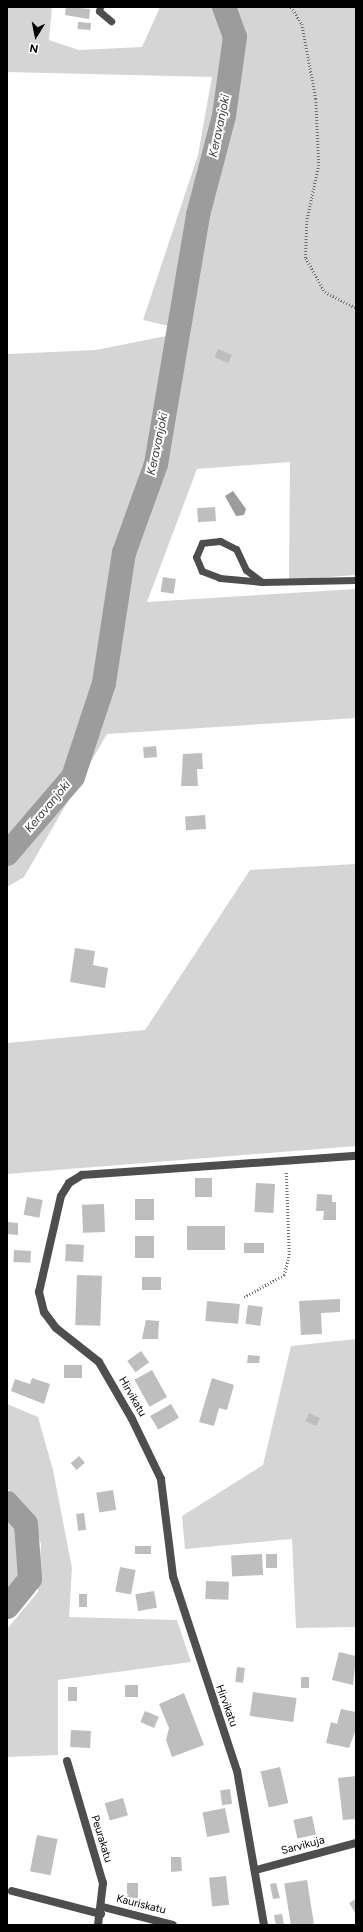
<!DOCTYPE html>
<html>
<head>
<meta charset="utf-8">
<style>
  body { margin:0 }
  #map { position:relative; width:363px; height:1932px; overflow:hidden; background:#fff; font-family:Figtree,sans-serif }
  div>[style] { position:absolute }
  .green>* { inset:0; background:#d5d5d5 }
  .water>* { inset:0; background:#9c9c9c }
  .river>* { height:24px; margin:-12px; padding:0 12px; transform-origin:12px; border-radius:12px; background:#9c9c9c }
  .building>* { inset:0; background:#bebebe; transform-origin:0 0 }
  .path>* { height:2.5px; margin-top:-1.25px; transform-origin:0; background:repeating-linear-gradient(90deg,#707070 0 1px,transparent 0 3px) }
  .service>* { height:7px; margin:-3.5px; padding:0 3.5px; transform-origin:3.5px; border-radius:3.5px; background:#4e4e4e }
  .minor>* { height:8px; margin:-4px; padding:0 4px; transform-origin:4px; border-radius:4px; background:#4e4e4e }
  span { translate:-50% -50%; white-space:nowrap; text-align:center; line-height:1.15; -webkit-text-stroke:4px #fff; paint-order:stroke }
  .street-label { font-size:11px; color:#000 }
  .water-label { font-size:12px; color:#3d3d3d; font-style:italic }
  .frame { position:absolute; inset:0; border:8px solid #000; pointer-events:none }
  .north { position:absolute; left:16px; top:16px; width:40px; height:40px; -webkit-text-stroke:3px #fff; paint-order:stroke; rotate:190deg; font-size:11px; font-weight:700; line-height:16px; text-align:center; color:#000 }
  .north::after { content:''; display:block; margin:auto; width:14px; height:18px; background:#000; clip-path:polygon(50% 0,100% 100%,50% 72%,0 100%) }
</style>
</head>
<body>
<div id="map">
  <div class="green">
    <i style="clip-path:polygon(7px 7px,52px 7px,49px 40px,79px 50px,142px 47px,160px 7px,356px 7px,356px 575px,289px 580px,290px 462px,197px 469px,147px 602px,356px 589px,356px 718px,107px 734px,24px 877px,7px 887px,7px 354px,96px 350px,191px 331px,143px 320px,198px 155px,212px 77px,7px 72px)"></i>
    <i style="clip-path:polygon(356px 864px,356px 1146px,7px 1174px,7px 1043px,145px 1030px,250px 870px)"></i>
    <i style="clip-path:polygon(356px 1339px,356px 1627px,296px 1628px,292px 1539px,185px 1549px,182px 1516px,263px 1465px,291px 1346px)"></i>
    <i style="clip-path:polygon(7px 1404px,38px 1417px,53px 1470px,72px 1568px,69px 1617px,177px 1620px,191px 1662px,58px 1680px,58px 1755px,7px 1757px,7px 1629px,38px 1592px,41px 1544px,31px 1514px,7px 1488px)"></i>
    <i style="clip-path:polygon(7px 1518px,16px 1527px,21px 1576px,7px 1591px)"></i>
  </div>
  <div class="water">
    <i style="clip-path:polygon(233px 491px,246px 509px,244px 515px,236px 516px,225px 496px)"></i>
  </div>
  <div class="river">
    <i style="left:7px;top:854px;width:101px;rotate:-49.4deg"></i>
    <i style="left:73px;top:777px;width:99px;rotate:-71.7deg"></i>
    <i style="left:104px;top:683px;width:132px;rotate:-81.3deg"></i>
    <i style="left:124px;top:553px;width:95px;rotate:-70.2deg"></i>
    <i style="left:156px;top:464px;width:253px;rotate:-80.4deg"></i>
    <i style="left:198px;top:215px;width:102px;rotate:-75.3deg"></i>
    <i style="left:224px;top:116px;width:80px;rotate:-82.1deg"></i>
    <i style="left:235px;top:37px;width:32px;rotate:-110deg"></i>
    <i style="left:7px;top:1503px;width:28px;rotate:48deg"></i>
    <i style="left:26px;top:1524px;width:55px;rotate:85.8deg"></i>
    <i style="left:30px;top:1579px;width:36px;rotate:129deg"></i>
  </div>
  <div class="building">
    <i style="clip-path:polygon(66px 7px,90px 9px,89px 19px,65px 15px)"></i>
    <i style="left:78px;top:22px;width:13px;height:7px;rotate:4deg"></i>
    <i style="left:218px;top:349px;width:15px;height:9px;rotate:23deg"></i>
    <i style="left:215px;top:507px;width:14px;height:18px;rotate:86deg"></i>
    <i style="left:163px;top:577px;width:13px;height:15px;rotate:9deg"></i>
    <i style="left:156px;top:746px;width:11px;height:13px;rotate:85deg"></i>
    <i style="clip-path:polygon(202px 753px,203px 769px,197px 769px,198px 786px,181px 786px,183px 754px)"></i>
    <i style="left:205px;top:815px;width:14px;height:20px;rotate:86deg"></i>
    <i style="clip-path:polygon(75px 948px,95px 951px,93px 965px,108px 968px,105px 988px,70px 982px)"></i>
    <i style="left:212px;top:1178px;width:19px;height:17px;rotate:90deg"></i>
    <i style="left:256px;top:1183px;width:19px;height:29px;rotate:3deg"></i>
    <i style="clip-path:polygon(317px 1194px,332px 1195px,332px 1202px,336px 1202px,336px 1220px,323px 1220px,324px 1211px,316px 1211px)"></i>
    <i style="left:27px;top:1197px;width:16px;height:18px;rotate:11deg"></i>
    <i style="left:135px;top:1199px;width:19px;height:21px"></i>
    <i style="left:104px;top:1204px;width:28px;height:22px;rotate:88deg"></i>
    <i style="clip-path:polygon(7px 1222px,18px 1223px,18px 1235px,7px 1234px)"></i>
    <i style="left:225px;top:1226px;width:24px;height:38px;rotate:90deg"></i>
    <i style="left:135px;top:1236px;width:19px;height:22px"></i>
    <i style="left:264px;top:1243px;width:10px;height:20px;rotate:90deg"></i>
    <i style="left:66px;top:1244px;width:18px;height:17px;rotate:3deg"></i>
    <i style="left:14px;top:1250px;width:17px;height:12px;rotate:3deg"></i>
    <i style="left:77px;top:1275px;width:25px;height:50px;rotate:2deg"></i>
    <i style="left:142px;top:1277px;width:19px;height:13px"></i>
    <i style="clip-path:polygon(340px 1299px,340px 1312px,321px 1313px,322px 1334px,301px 1335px,299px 1301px)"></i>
    <i style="left:207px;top:1301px;width:33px;height:20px;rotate:5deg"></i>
    <i style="left:248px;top:1305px;width:15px;height:19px;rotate:8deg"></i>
    <i style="clip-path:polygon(146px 1320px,159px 1321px,158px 1339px,142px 1339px)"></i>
    <i style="left:141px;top:1351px;width:14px;height:17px;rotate:54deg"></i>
    <i style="clip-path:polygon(248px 1355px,260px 1356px,259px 1363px,247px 1363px)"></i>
    <i style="left:64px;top:1365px;width:18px;height:13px"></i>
    <i style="left:152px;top:1370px;width:31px;height:20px;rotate:61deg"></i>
    <i style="clip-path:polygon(32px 1378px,50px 1384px,44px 1404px,11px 1391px,15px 1379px,30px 1384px)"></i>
    <i style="clip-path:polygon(212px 1378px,234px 1385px,227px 1410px,219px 1408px,214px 1426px,199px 1422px)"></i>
    <i style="left:171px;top:1404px;width:16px;height:24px;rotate:60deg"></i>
    <i style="left:309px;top:1413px;width:12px;height:9px;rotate:24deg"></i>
    <i style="left:79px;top:1456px;width:9px;height:11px;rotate:49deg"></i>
    <i style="left:113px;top:1490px;width:20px;height:17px;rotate:81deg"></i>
    <i style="left:84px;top:1513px;width:17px;height:8px;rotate:83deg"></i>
    <i style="left:135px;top:1546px;width:16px;height:8px"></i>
    <i style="left:262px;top:1554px;width:21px;height:31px;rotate:87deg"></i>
    <i style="left:266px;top:1554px;width:11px;height:14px"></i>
    <i style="left:120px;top:1567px;width:16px;height:25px;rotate:11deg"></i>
    <i style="left:206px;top:1581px;width:23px;height:18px;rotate:2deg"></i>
    <i style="left:154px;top:1591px;width:17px;height:19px;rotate:80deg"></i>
    <i style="left:79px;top:1594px;width:8px;height:13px"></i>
    <i style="clip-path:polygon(339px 1652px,356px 1656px,353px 1685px,332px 1680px)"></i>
    <i style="left:237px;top:1667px;width:8px;height:15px;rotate:7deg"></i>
    <i style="left:301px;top:1677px;width:8px;height:11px"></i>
    <i style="left:125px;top:1685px;width:13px;height:12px"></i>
    <i style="left:77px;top:1687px;width:14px;height:9px;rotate:90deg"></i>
    <i style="left:253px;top:1692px;width:44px;height:24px;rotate:8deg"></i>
    <i style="clip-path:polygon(184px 1693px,204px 1745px,172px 1757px,166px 1740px,169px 1728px,159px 1704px)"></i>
    <i style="clip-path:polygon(341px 1709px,356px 1712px,356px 1729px,349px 1748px,326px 1743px,331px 1722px,337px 1724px)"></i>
    <i style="left:145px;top:1711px;width:15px;height:12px;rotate:23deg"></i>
    <i style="left:71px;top:1730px;width:20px;height:17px;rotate:3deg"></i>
    <i style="left:280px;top:1767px;width:37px;height:20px;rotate:77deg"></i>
    <i style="clip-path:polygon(356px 1776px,356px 1819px,343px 1820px,338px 1778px)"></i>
    <i style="left:230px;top:1789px;width:15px;height:10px;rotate:82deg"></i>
    <i style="left:123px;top:1798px;width:18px;height:19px;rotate:74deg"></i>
    <i style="left:225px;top:1808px;width:25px;height:23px;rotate:79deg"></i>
    <i style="left:312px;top:1816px;width:19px;height:19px;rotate:78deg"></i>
    <i style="left:37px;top:1835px;width:21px;height:37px;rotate:11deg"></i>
    <i style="clip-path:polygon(171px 1857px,181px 1857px,182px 1871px,171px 1872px)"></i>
    <i style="left:226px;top:1876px;width:29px;height:17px;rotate:84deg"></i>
    <i style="left:307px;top:1880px;width:44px;height:23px;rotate:81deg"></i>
    <i style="left:127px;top:1883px;width:11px;height:15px"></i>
    <i style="clip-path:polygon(276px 1883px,280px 1898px,273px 1899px,270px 1884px)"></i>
    <i style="clip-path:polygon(356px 1899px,356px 1914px,349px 1903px)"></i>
    <i style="clip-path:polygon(282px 1914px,284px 1925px,276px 1925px,274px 1915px)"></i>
  </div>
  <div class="path">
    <i style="left:291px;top:7px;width:20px;rotate:57deg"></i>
    <i style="left:302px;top:24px;width:76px;rotate:79.4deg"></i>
    <i style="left:316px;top:99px;width:66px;rotate:87.4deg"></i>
    <i style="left:319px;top:165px;width:57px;rotate:102.1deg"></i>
    <i style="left:307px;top:221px;width:37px;rotate:92deg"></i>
    <i style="left:306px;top:258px;width:39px;rotate:61deg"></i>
    <i style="left:325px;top:292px;width:35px;rotate:27deg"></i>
    <i style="left:244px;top:1297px;width:46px;rotate:-28.8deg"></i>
    <i style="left:284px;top:1275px;width:21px;rotate:-76deg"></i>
    <i style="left:289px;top:1255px;width:84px;rotate:-92deg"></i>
  </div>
  <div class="service">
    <i style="left:100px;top:7px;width:4px;rotate:104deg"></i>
    <i style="left:99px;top:11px;width:16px;rotate:40deg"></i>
    <i style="left:262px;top:582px;width:20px;rotate:-143deg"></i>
    <i style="left:246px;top:570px;width:23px;rotate:-115deg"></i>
    <i style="left:236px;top:549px;width:18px;rotate:-153deg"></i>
    <i style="left:220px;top:541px;width:18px;rotate:174deg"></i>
    <i style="left:202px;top:543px;width:15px;rotate:113deg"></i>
    <i style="left:196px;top:557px;width:15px;rotate:67deg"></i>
    <i style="left:202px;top:571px;width:19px;rotate:21deg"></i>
    <i style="left:220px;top:578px;width:42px;rotate:5.4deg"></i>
    <i style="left:262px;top:582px;width:94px;rotate:-1.2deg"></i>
  </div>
  <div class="minor">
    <i style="left:67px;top:1761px;width:127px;rotate:73.6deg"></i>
    <i style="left:103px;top:1883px;width:42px;rotate:96.8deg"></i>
    <i style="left:256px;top:1870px;width:104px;rotate:-15.1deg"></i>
    <i style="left:12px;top:1891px;width:92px;rotate:14.5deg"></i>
    <i style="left:103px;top:1907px;width:72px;rotate:14.4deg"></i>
    <i style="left:264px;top:1925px;width:156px;rotate:-99.9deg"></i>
    <i style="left:237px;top:1771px;width:205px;rotate:-108.2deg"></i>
    <i style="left:173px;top:1576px;width:98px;rotate:-97.1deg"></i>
    <i style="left:161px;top:1479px;width:67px;rotate:-115.8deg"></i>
    <i style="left:132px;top:1419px;width:66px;rotate:-120.1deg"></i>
    <i style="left:99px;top:1362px;width:55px;rotate:-141.7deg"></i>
    <i style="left:56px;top:1328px;width:20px;rotate:-127deg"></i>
    <i style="left:44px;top:1312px;width:21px;rotate:-104deg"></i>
    <i style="left:39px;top:1292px;width:98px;rotate:-77.1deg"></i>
    <i style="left:61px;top:1196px;width:15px;rotate:-58deg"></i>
    <i style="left:69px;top:1183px;width:15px;rotate:-32deg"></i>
    <i style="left:82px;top:1175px;width:275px;rotate:-4deg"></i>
  </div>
  <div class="street-label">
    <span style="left:132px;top:1397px;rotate:60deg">Hirvikatu</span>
    <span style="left:226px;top:1706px;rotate:70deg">Hirvikatu</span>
    <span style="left:101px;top:1839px;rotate:73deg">Peurakatu</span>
    <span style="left:303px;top:1846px;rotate:-15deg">Sarvikuja</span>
    <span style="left:141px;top:1905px;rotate:14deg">Kauriskatu</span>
  </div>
  <div class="water-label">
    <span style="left:220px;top:126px;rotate:-78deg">Keravanjoki</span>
    <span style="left:158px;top:444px;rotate:-78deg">Keravanjoki</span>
    <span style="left:48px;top:807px;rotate:-50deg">Keravanjoki</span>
  </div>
  <div class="frame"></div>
  <div class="north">N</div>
</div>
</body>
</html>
